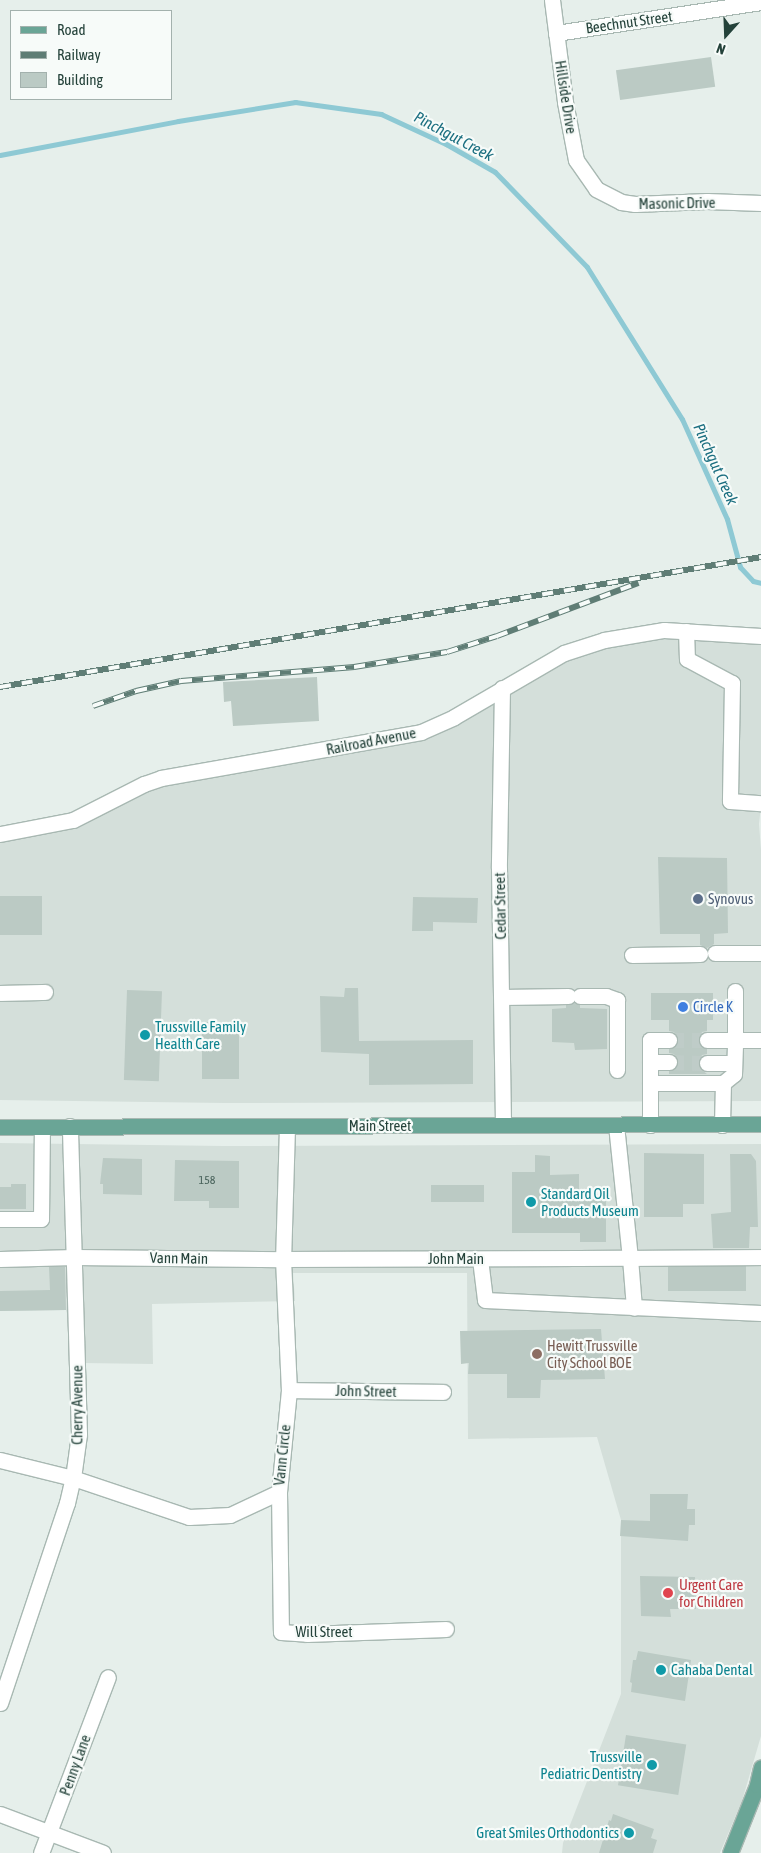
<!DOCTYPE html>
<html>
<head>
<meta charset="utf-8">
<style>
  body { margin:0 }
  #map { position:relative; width:761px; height:1853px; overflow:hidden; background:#e6efeb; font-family:"Asap Condensed",sans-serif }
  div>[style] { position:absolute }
  .built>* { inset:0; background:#d4dfda }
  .stream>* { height:5px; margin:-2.5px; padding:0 2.5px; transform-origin:2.5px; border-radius:2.5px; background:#8ec9d4 }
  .building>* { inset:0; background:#bbcac4; transform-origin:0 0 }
  .minor-tunnel>* { height:15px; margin-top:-7.5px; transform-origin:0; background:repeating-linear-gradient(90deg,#bfccc8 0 15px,transparent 0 23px) }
  .roads { filter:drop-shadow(1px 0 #a8b8b2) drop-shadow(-1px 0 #a8b8b2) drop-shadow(0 1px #a8b8b2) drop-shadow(0 -1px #a8b8b2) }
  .minor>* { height:15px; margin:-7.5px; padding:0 7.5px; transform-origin:7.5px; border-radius:7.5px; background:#fff }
  .major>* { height:15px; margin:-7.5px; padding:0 7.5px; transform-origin:7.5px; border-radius:7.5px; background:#6aa596 }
  .rail>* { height:5.5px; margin-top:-2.75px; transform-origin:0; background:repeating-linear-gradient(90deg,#f7fbf9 0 11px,#5f7d75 0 22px); box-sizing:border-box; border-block:1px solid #5f7d75 }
  .dots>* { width:14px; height:14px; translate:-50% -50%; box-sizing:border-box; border:2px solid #f7fbf9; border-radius:50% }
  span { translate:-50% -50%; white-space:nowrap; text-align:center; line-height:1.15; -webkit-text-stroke:4.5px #f7fbf9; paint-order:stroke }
  .number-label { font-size:12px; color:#4a645c }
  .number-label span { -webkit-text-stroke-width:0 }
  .street-label { font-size:15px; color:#24423a }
  .service-label { font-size:15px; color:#4e5e75 }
  .left { translate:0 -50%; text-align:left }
  .shop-label { font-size:15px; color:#366cbe }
  .culture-label { font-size:15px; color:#0d838f }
  .right { translate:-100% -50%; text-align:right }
  .education-label { font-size:15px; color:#785e54 }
  .health-label { font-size:15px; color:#be3a42 }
  .water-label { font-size:16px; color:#1c6f80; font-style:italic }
  .legend { position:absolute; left:10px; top:10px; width:162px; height:90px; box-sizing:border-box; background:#f7fbf9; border:1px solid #a3b1ad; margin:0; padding:6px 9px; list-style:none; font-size:15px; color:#24423a }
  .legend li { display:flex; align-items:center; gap:10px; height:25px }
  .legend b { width:25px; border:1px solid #a3b1ad }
  .north { position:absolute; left:701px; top:10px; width:50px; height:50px; -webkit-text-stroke:4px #f7fbf9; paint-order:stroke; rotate:200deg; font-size:14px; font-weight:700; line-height:20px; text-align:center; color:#24423a }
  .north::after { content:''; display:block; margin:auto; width:18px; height:22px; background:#24423a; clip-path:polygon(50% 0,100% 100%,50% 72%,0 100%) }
</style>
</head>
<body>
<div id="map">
  <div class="built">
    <i style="clip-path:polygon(664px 630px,761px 636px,761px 806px,759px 824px,761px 850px,761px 1101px,224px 1103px,0 1100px,0 834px,73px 820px,127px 792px,406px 736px,564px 653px)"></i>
    <i style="clip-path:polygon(0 1143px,223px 1146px,761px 1144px,761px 1736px,742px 1801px,720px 1853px,562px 1853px,563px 1843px,621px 1694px,621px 1520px,597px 1437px,468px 1439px,467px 1273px,293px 1273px,295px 1301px,152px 1304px,153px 1364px,83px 1363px,66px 1310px,0 1311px)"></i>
  </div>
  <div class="stream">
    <i style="left:0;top:155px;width:181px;rotate:-10.8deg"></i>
    <i style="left:178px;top:121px;width:119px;rotate:-9.2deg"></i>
    <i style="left:295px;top:102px;width:87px;rotate:7.9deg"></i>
    <i style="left:381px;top:114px;width:72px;rotate:24.8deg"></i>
    <i style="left:446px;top:144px;width:56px;rotate:29.7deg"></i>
    <i style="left:495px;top:172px;width:132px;rotate:45.9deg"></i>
    <i style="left:587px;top:267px;width:179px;rotate:58deg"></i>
    <i style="left:682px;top:419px;width:110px;rotate:65.8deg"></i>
    <i style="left:727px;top:519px;width:50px;rotate:74.8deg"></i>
    <i style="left:740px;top:567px;width:19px;rotate:47deg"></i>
    <i style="left:753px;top:581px;width:8px;rotate:14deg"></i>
  </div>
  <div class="building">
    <i style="left:711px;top:57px;width:30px;height:96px;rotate:82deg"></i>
    <i style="clip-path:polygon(317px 677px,319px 721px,233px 726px,231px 701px,224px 702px,223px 682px)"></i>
    <i style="clip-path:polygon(658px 857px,727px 858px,728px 933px,714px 934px,714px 944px,707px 948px,700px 945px,700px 934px,660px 934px)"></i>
    <i style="left:0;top:896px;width:42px;height:39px"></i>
    <i style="clip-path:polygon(413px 897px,478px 898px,477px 923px,433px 922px,433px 931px,412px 931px)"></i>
    <i style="clip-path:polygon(345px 988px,358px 988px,359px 1041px,473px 1040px,473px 1084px,369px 1085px,369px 1054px,321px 1052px,320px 996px,344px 997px)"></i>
    <i style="left:127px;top:990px;width:35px;height:90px;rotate:2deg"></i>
    <i style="clip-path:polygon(651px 993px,713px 993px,713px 1020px,707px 1020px,707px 1031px,702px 1032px,698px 1040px,699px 1045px,707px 1049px,707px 1054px,702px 1055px,698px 1063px,699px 1068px,707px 1074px,669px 1074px,669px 1071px,677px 1067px,678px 1062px,674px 1054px,669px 1053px,669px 1049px,677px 1045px,678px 1040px,674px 1032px,669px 1031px,669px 1020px,651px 1020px)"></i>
    <i style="clip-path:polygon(574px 1003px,580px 1005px,580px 1008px,607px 1009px,607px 1049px,575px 1050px,574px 1043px,552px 1042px,552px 1009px,566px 1008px,566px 1005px)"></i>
    <i style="left:202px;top:1022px;width:37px;height:57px"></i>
    <i style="clip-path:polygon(644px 1153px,704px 1154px,704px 1204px,683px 1204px,683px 1217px,644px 1217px)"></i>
    <i style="clip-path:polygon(730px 1154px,751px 1154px,756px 1161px,758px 1227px,750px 1227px,749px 1248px,713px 1248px,711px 1214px,731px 1212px)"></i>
    <i style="clip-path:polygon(535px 1155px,550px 1156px,550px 1175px,579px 1174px,579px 1194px,606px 1194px,606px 1242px,580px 1242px,580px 1233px,512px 1233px,512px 1172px,535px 1172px)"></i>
    <i style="clip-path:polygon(103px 1158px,142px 1159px,142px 1195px,103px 1194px,103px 1184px,100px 1184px)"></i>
    <i style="clip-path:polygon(175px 1160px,239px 1161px,239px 1208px,209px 1208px,209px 1201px,174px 1201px)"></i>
    <i style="clip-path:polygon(11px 1184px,26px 1184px,26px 1209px,0 1209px,0 1187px,11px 1187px)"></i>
    <i style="left:431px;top:1185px;width:53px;height:17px"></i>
    <i style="left:746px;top:1266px;width:25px;height:78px;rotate:90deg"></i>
    <i style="clip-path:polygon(49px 1267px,65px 1267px,66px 1310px,0 1311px,0 1291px,50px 1290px)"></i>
    <i style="clip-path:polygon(601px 1329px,605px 1379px,541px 1380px,540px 1398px,507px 1398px,507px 1374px,468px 1374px,469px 1363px,461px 1364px,460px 1331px)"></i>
    <i style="clip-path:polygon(650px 1494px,688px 1494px,687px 1509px,695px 1509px,695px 1525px,689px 1525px,688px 1541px,620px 1536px,621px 1520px,650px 1521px)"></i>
    <i style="clip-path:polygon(640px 1576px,695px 1577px,696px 1609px,670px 1609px,671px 1617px,641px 1616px)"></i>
    <i style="clip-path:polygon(638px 1651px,691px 1660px,685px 1701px,631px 1692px,632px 1683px,630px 1682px,633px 1660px,636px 1660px)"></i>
    <i style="left:626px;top:1735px;width:61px;height:51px;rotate:9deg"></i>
    <i style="clip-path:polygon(613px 1814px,654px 1829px,651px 1838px,657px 1840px,653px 1853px,599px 1853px,609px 1820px,611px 1821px)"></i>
  </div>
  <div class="minor-tunnel">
    <i style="left:669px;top:1040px;width:38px"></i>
    <i style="left:669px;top:1062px;width:38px;rotate:2deg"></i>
  </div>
  <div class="roads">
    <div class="minor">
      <i style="left:552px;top:0;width:103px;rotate:82.7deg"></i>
      <i style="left:565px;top:102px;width:59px;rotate:79.3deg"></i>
      <i style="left:576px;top:160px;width:35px;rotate:55deg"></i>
      <i style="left:596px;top:189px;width:28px;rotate:27deg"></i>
      <i style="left:621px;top:202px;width:14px;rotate:8deg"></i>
      <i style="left:635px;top:204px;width:72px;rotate:-2.4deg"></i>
      <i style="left:707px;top:201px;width:54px;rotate:2.1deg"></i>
      <i style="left:556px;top:33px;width:207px;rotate:-8.6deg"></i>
      <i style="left:686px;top:631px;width:28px;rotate:88deg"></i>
      <i style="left:687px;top:659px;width:51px;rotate:28.1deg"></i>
      <i style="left:732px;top:683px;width:118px;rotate:91deg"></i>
      <i style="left:730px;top:801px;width:31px;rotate:4deg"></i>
      <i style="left:502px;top:688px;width:180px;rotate:91deg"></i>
      <i style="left:499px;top:868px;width:257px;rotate:89.1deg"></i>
      <i style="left:0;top:834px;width:74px;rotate:-10.9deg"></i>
      <i style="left:73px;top:820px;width:80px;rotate:-26.9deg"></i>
      <i style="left:144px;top:784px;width:18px;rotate:-19deg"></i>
      <i style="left:161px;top:778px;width:264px;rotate:-10deg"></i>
      <i style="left:421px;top:732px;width:36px;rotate:-24deg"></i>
      <i style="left:454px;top:717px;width:127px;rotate:-30.2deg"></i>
      <i style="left:564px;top:653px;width:42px;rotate:-18deg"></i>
      <i style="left:604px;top:640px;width:61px;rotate:-9.5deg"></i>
      <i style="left:664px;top:630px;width:97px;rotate:3.5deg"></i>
      <i style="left:715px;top:953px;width:46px"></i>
      <i style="left:632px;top:955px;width:68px;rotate:-0.8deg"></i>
      <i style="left:0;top:993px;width:45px;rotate:-1.3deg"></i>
      <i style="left:580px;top:996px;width:26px"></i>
      <i style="left:606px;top:996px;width:12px;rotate:20deg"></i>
      <i style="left:617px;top:1000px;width:70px;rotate:90deg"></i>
      <i style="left:502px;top:997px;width:66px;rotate:-0.9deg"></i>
      <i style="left:707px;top:1040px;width:28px"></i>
      <i style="left:735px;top:1040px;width:49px;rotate:-90deg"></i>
      <i style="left:650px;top:1062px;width:19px"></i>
      <i style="left:707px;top:1063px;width:27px"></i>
      <i style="left:650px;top:1083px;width:73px"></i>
      <i style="left:723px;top:1083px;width:42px;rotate:91.4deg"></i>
      <i style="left:723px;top:1083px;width:14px;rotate:-39deg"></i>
      <i style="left:734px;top:1074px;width:34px;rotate:-88deg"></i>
      <i style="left:735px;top:1040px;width:26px"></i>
      <i style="left:616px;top:1125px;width:134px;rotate:84deg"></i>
      <i style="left:630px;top:1258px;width:131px;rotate:-0.4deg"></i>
      <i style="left:650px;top:1125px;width:85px;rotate:-90deg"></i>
      <i style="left:650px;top:1040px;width:19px"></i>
      <i style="left:287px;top:1127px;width:132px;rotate:91.7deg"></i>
      <i style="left:283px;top:1259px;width:131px;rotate:87.4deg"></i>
      <i style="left:289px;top:1390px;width:102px;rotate:95.6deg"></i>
      <i style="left:279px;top:1492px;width:140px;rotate:89.2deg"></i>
      <i style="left:281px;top:1632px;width:26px;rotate:4deg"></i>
      <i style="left:307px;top:1634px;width:139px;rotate:-2.1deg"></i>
      <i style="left:0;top:1219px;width:41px"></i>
      <i style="left:41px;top:1219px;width:92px;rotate:-89.4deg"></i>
      <i style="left:0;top:1259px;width:75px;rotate:-1.5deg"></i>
      <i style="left:75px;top:1257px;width:208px;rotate:0.6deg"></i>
      <i style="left:283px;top:1259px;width:347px;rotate:-0.2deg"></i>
      <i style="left:630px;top:1258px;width:50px;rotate:85.4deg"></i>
      <i style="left:480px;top:1259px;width:41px;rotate:83deg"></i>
      <i style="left:485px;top:1300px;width:276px;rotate:2.7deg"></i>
      <i style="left:289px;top:1390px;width:154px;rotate:0.7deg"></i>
      <i style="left:0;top:1460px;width:75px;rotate:13.9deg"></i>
      <i style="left:73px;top:1478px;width:122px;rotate:18.6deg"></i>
      <i style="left:189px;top:1517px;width:41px;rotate:-2.8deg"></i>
      <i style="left:230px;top:1515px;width:54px;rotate:-25.1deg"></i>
      <i style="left:0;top:1703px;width:211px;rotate:-71.5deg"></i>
      <i style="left:67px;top:1503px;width:26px;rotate:-77deg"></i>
      <i style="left:73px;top:1478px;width:44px;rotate:-82.2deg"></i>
      <i style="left:79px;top:1434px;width:308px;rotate:-91.7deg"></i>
      <i style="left:0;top:1814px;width:110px;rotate:20.7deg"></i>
      <i style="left:41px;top:1853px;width:188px;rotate:-69.2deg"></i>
    </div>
    <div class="major">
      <i style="left:0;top:1127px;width:761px;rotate:-0.23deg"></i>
      <i style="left:730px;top:1853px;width:73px;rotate:-68.3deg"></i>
      <i style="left:757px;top:1785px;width:18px;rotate:-77deg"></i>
    </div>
  </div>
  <div class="rail">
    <i style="left:0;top:687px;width:772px;rotate:-9.69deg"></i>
    <i style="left:93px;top:706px;width:46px;rotate:-19.2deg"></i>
    <i style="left:136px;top:691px;width:46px;rotate:-12.5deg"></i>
    <i style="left:181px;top:681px;width:174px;rotate:-4.6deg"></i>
    <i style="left:354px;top:667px;width:94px;rotate:-9.2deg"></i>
    <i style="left:447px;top:652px;width:52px;rotate:-17.7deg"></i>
    <i style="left:497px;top:636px;width:151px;rotate:-20.6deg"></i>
  </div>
  <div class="dots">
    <i style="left:698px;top:899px;background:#5c6f8a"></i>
    <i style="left:683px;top:1007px;background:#3f7fe0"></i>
    <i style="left:145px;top:1035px;background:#0f9aa8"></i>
    <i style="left:531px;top:1202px;background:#0f9aa8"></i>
    <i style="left:537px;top:1354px;background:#8d6e63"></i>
    <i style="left:668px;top:1593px;background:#e0444e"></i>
    <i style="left:661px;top:1670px;background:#0f9aa8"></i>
    <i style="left:652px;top:1765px;background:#0f9aa8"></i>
    <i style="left:629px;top:1833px;background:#0f9aa8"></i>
  </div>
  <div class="number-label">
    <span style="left:207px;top:1181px">158</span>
  </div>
  <div class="street-label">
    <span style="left:629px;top:22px;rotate:-8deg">Beechnut Street</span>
    <span style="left:566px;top:97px;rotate:81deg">Hillside Drive</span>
    <span style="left:677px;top:203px;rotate:-1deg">Masonic Drive</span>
    <span style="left:371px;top:741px;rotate:-11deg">Railroad Avenue</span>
    <span style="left:500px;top:906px;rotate:-91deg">Cedar Street</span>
    <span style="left:380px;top:1126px">Main Street</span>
    <span style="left:179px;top:1258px;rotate:1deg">Vann Main</span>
    <span style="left:456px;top:1259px">John Main</span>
    <span style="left:366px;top:1391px;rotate:1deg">John Street</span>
    <span style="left:77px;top:1405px;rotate:-90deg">Cherry Avenue</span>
    <span style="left:282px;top:1455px;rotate:-84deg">Vann Circle</span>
    <span style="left:324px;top:1632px">Will Street</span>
    <span style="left:75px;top:1765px;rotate:-70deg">Penny Lane</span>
  </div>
  <div class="service-label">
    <span class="left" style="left:708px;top:899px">Synovus</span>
  </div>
  <div class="shop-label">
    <span class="left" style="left:693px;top:1007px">Circle K</span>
  </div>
  <div class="culture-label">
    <span class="left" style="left:155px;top:1035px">Trussville Family<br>Health Care</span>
    <span class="left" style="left:541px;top:1202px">Standard Oil<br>Products Museum</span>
    <span class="left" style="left:671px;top:1670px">Cahaba Dental</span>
    <span class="right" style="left:642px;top:1765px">Trussville<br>Pediatric Dentistry</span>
    <span class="right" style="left:619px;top:1833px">Great Smiles Orthodontics</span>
  </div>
  <div class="education-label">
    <span class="left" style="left:547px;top:1354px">Hewitt Trussville<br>City School BOE</span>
  </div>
  <div class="health-label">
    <span class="left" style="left:679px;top:1593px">Urgent Care<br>for Children</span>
  </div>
  <div class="water-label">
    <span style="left:454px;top:136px;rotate:28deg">Pinchgut Creek</span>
    <span style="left:716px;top:464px;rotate:66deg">Pinchgut Creek</span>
  </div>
  <ul class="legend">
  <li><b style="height:6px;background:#6aa596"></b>Road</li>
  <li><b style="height:6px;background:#5f7d75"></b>Railway</li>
  <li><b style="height:14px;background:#bbcac4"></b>Building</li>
  </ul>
  <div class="north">N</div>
</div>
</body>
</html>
